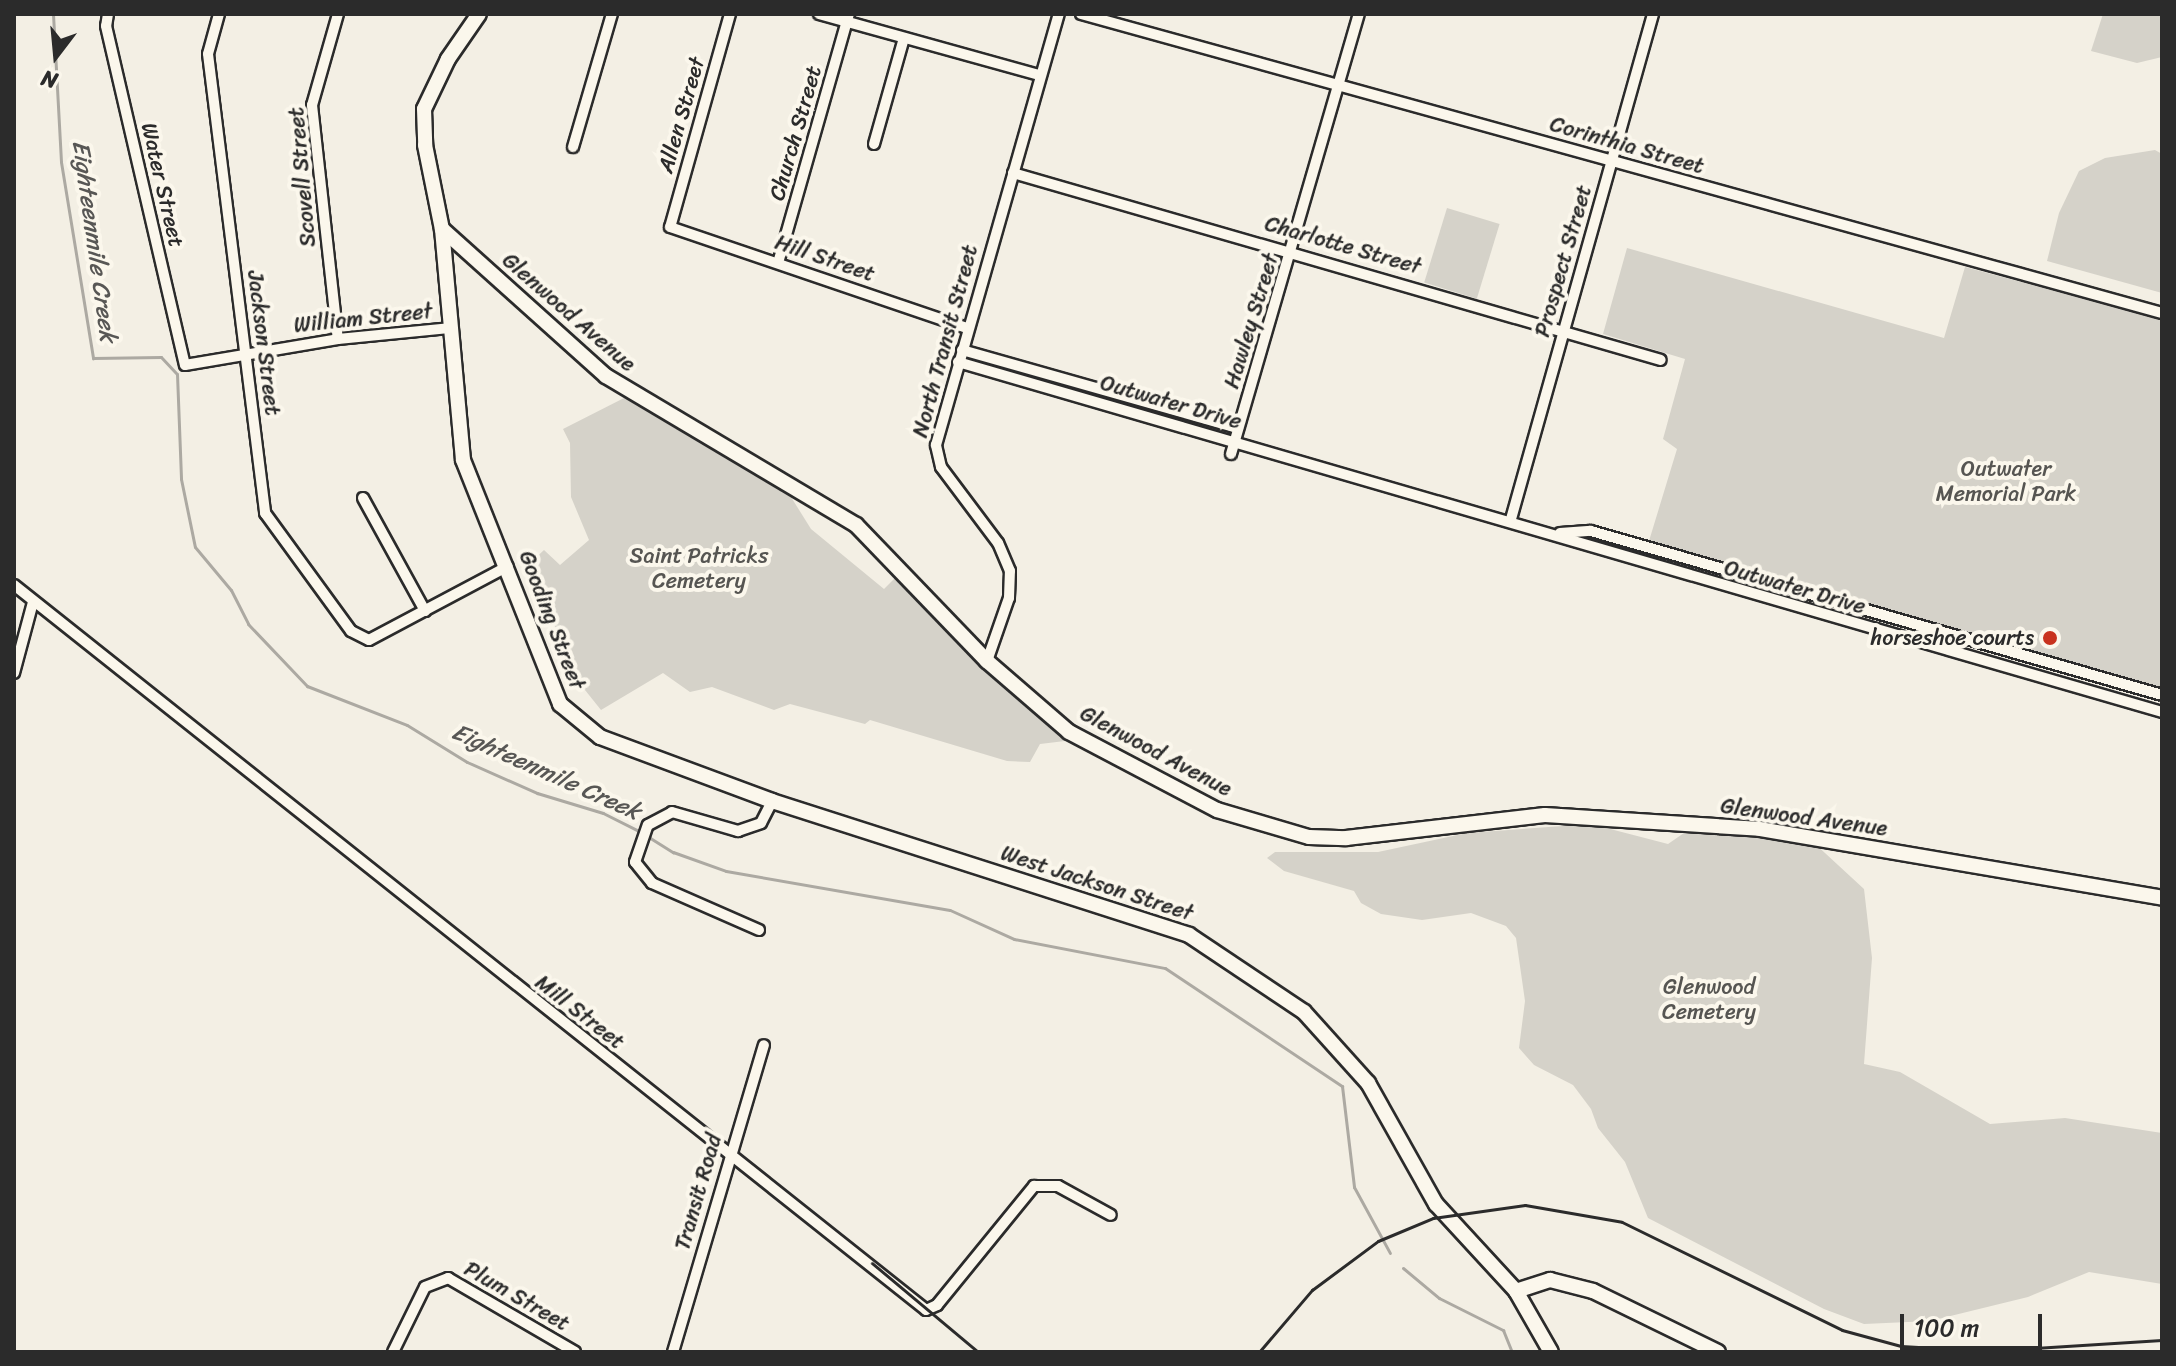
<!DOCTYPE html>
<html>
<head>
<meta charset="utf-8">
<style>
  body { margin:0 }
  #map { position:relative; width:2176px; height:1366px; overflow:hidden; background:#f3efe4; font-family:Sriracha,sans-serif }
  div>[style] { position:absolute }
  .green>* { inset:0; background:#d5d2c9; transform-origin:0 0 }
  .stream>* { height:3px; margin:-1.5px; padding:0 1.5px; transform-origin:1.5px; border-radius:1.5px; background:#aca9a2 }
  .roads { filter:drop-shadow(2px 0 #2b2b2b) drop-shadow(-2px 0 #2b2b2b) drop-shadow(0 2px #2b2b2b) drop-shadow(0 -2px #2b2b2b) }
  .street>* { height:10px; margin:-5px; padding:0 5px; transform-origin:5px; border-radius:5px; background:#fbf7ec }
  .secondary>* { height:14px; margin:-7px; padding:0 7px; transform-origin:7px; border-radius:7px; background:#fbf7ec }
  .rail>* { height:3px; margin:-1.5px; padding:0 1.5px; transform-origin:1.5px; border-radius:1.5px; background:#2b2b2b }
  .dots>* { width:22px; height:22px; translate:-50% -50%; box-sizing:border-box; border:4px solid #fbf7ec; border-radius:50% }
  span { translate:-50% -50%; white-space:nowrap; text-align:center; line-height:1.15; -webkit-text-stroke:8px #fbf7ec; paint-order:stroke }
  .street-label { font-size:22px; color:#2b2b2b }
  .park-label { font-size:22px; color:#565552 }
  .poi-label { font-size:22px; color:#2b2b2b }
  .right { translate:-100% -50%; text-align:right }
  .water-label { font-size:24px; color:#585755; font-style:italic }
  .frame { position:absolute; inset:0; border:16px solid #2b2b2b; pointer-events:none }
  .north { position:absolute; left:16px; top:16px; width:80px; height:80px; -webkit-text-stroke:6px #fbf7ec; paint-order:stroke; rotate:196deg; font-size:22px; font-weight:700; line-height:32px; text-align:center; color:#2b2b2b }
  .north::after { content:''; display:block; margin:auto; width:28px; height:36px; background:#2b2b2b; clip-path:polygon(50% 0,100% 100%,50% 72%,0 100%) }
  .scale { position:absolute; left:1900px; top:1314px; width:142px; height:36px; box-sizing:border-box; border:4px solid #2b2b2b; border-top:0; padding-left:10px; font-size:24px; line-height:28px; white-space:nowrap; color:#2b2b2b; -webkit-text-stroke:6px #fbf7ec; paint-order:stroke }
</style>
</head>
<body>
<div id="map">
  <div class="green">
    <i style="clip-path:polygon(2103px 14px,2162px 14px,2162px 57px,2137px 63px,2091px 51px)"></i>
    <i style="clip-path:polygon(2155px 150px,2162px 154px,2162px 293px,2047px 261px,2059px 213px,2079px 171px,2105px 158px)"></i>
    <i style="left:1447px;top:208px;width:55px;height:78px;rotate:17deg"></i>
    <i style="clip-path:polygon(1627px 248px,1944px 338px,1965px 267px,2162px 320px,2162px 689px,1649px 541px,1677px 449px,1663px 439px,1685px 359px,1603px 334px)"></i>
    <i style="clip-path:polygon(628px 396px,781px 482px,781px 492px,791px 497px,811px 529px,884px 589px,898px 575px,1035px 713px,1066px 733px,1065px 741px,1040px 744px,1030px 762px,1007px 761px,870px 720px,865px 724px,790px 704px,774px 710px,712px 687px,690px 692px,663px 673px,601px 710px,581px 685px,528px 565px,544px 550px,560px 565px,589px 540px,571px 497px,570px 443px,563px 429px)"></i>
    <i style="clip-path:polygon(1591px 824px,1668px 844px,1684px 833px,1812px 841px,1864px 889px,1872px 958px,1864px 1064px,1900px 1072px,1990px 1124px,2065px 1118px,2162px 1133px,2162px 1284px,2089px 1272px,2028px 1297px,1930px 1321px,1864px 1324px,1824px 1309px,1648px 1218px,1625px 1162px,1598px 1128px,1591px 1109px,1573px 1085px,1534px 1065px,1519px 1048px,1525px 1001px,1516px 938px,1506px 926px,1471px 913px,1422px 920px,1381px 914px,1361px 903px,1354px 891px,1284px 871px,1267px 858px,1275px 852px,1378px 852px,1467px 833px)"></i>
  </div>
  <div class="stream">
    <i style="left:53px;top:14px;width:148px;rotate:86.9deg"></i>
    <i style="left:61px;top:162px;width:199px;rotate:80.7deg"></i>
    <i style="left:93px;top:358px;width:68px;rotate:-0.8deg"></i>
    <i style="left:161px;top:357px;width:23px;rotate:47deg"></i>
    <i style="left:177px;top:374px;width:105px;rotate:87.8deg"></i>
    <i style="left:181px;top:479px;width:69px;rotate:78.4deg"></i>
    <i style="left:195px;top:547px;width:56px;rotate:50.1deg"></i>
    <i style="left:231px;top:590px;width:38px;rotate:63deg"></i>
    <i style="left:248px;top:624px;width:86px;rotate:46.4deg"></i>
    <i style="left:307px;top:686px;width:107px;rotate:21.3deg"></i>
    <i style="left:407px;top:725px;width:70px;rotate:31.7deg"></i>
    <i style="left:467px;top:762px;width:77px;rotate:23.9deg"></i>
    <i style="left:537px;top:793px;width:69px;rotate:16.9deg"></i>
    <i style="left:603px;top:813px;width:42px;rotate:26.6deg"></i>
    <i style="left:647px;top:836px;width:31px;rotate:32deg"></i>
    <i style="left:673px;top:852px;width:56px;rotate:19.7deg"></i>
    <i style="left:726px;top:871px;width:227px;rotate:9.9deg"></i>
    <i style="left:950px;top:910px;width:70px;rotate:24.4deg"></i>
    <i style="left:1014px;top:939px;width:154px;rotate:10.9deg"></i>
    <i style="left:1165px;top:968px;width:213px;rotate:33.7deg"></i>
    <i style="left:1342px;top:1086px;width:102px;rotate:83.2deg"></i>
    <i style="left:1354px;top:1187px;width:75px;rotate:61.4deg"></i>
    <i style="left:1403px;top:1268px;width:47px;rotate:39.8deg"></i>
    <i style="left:1439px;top:1298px;width:72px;rotate:26.6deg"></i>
    <i style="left:1503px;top:1330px;width:24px;rotate:68deg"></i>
  </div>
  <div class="roads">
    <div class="street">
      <i style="left:108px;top:14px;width:12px;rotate:99deg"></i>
      <i style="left:106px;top:26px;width:348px;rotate:76.9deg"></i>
      <i style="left:185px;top:365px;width:155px;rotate:-9.6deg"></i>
      <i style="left:338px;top:339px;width:114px;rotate:-5.6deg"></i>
      <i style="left:219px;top:14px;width:41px;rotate:105.4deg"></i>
      <i style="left:208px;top:54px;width:463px;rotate:82.9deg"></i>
      <i style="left:265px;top:513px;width:146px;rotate:53.9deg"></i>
      <i style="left:351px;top:631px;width:20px;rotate:27deg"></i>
      <i style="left:369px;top:640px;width:157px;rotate:-28deg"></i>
      <i style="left:338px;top:14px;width:95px;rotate:105.9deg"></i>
      <i style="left:312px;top:105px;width:235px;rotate:83.7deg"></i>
      <i style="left:730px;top:14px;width:221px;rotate:105.7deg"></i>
      <i style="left:670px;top:227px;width:314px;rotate:18.8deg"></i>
      <i style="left:819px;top:14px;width:228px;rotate:15.5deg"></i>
      <i style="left:1081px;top:14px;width:1122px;rotate:15.46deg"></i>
      <i style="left:874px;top:144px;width:110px;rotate:-74.2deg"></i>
      <i style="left:573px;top:147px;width:139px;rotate:-73.7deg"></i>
      <i style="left:1013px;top:173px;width:674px;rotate:16.1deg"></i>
      <i style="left:778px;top:263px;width:259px;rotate:-74.1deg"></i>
      <i style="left:962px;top:350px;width:287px;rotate:15.8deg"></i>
      <i style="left:958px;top:362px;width:1254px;rotate:16.21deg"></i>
      <i style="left:1231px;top:454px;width:458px;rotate:-73.8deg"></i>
      <i style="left:363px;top:498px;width:129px;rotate:61.2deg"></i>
      <i style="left:1511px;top:519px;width:525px;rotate:-74.29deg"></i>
      <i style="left:1560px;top:533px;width:31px;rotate:-4deg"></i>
      <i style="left:1591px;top:531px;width:594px;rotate:16.02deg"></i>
      <i style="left:14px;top:585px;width:1165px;rotate:38.48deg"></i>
      <i style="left:926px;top:1310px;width:12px;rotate:-24deg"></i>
      <i style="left:937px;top:1305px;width:154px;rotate:-50.8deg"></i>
      <i style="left:1034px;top:1186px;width:24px"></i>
      <i style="left:1058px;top:1186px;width:60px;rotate:28.7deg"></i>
      <i style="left:987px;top:661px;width:67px;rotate:-70.8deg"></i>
      <i style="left:1009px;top:598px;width:27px;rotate:-88deg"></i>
      <i style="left:1010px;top:571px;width:30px;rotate:-113deg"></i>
      <i style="left:998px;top:543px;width:95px;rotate:-126.9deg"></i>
      <i style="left:941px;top:467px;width:23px;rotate:-103deg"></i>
      <i style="left:936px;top:445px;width:448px;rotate:-74.1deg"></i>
      <i style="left:14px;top:673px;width:73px;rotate:-75deg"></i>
      <i style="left:759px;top:930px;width:117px;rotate:-156.3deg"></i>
      <i style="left:652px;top:883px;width:27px;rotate:-129deg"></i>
      <i style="left:635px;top:862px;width:39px;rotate:-71deg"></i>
      <i style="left:648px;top:825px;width:27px;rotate:-28deg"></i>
      <i style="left:672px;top:812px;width:69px;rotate:16.1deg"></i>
      <i style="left:738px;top:831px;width:24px;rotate:-19deg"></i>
      <i style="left:761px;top:823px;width:25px;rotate:-63deg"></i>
      <i style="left:393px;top:1352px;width:72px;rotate:-63.8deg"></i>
      <i style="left:425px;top:1287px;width:25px;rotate:-21deg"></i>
      <i style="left:448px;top:1278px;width:147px;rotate:30.2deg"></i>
      <i style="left:673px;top:1352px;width:320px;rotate:-73.5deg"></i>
    </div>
    <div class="secondary">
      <i style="left:479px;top:14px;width:55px;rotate:124.6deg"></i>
      <i style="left:448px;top:59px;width:55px;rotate:115.6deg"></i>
      <i style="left:424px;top:109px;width:36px;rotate:88deg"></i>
      <i style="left:425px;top:145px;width:86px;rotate:78.6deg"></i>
      <i style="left:442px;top:229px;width:232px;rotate:84.8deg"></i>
      <i style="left:463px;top:460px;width:263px;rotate:68.3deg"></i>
      <i style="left:560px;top:704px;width:52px;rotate:39.5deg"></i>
      <i style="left:600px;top:737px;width:184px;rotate:20.4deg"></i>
      <i style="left:772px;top:801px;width:438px;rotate:17.8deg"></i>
      <i style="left:1189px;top:935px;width:138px;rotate:33.8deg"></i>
      <i style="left:1304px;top:1012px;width:96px;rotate:48deg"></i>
      <i style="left:1368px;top:1083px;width:139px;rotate:60.7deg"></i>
      <i style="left:1436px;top:1204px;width:118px;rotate:47.4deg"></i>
      <i style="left:1516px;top:1291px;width:70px;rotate:60.2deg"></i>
      <i style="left:442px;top:229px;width:220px;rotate:41.9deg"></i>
      <i style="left:606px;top:376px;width:291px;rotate:30.8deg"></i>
      <i style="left:856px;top:525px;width:189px;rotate:46.1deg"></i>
      <i style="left:987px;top:661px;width:108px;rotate:40.9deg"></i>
      <i style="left:1069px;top:732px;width:167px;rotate:27.8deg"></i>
      <i style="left:1217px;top:810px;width:96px;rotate:16.4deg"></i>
      <i style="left:1309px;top:837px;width:37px;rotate:2deg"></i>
      <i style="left:1346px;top:838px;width:200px;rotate:-6.6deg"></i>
      <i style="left:1545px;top:815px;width:215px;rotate:3.7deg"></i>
      <i style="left:1760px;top:829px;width:408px;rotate:9.7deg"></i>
      <i style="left:1516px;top:1291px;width:36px;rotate:-18deg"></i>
      <i style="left:1550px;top:1280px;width:44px;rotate:14.3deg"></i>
      <i style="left:1593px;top:1291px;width:139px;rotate:26deg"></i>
    </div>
  </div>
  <div class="rail">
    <i style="left:872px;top:1263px;width:138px;rotate:40deg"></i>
    <i style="left:1259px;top:1352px;width:82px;rotate:-49.5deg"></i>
    <i style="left:1312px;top:1290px;width:82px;rotate:-36.6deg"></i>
    <i style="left:1378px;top:1241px;width:60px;rotate:-22.7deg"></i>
    <i style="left:1433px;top:1218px;width:93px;rotate:-8deg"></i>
    <i style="left:1525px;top:1205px;width:98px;rotate:9.9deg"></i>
    <i style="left:1622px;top:1222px;width:245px;rotate:26.1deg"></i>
    <i style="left:1842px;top:1330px;width:61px;rotate:15.2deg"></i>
    <i style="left:1901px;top:1346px;width:86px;rotate:3.3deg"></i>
    <i style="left:1987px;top:1351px;width:175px;rotate:-3.6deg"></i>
  </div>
  <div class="dots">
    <i style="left:2050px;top:638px;background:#c8321e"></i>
  </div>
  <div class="street-label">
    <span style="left:681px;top:115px;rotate:-74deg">Allen Street</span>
    <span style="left:795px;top:133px;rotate:-74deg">Church Street</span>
    <span style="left:1627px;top:145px;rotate:16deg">Corinthia Street</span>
    <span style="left:302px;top:177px;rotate:-95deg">Scovell Street</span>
    <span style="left:163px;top:185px;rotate:77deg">Water Street</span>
    <span style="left:1343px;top:245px;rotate:16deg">Charlotte Street</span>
    <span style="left:825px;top:258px;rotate:19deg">Hill Street</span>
    <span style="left:1563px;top:261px;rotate:-74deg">Prospect Street</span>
    <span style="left:569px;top:312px;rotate:41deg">Glenwood Avenue</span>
    <span style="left:363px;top:318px;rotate:-6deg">William Street</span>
    <span style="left:1251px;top:321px;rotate:-73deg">Hawley Street</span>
    <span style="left:945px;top:341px;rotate:-75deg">North Transit Street</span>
    <span style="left:264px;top:343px;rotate:83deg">Jackson Street</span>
    <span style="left:1171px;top:402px;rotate:16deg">Outwater Drive</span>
    <span style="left:1795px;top:587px;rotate:16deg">Outwater Drive</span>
    <span style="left:552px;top:620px;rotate:69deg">Gooding Street</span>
    <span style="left:1156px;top:751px;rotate:28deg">Glenwood Avenue</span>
    <span style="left:1804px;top:817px;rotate:8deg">Glenwood Avenue</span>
    <span style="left:1097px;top:883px;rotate:18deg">West Jackson Street</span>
    <span style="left:580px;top:1012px;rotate:38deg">Mill Street</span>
    <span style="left:698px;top:1192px;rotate:-74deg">Transit Road</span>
    <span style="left:517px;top:1296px;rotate:30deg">Plum Street</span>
  </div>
  <div class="park-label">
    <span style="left:2006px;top:481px">Outwater<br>Memorial Park</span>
    <span style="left:699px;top:568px">Saint Patricks<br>Cemetery</span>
    <span style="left:1709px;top:999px">Glenwood<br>Cemetery</span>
  </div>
  <div class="poi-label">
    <span class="right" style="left:2034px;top:638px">horseshoe courts</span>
  </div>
  <div class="water-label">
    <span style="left:94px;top:241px;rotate:82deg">Eighteenmile Creek</span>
    <span style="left:546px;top:772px;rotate:24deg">Eighteenmile Creek</span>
  </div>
  <div class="frame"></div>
  <div class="north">N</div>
  <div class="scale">100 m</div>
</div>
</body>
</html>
